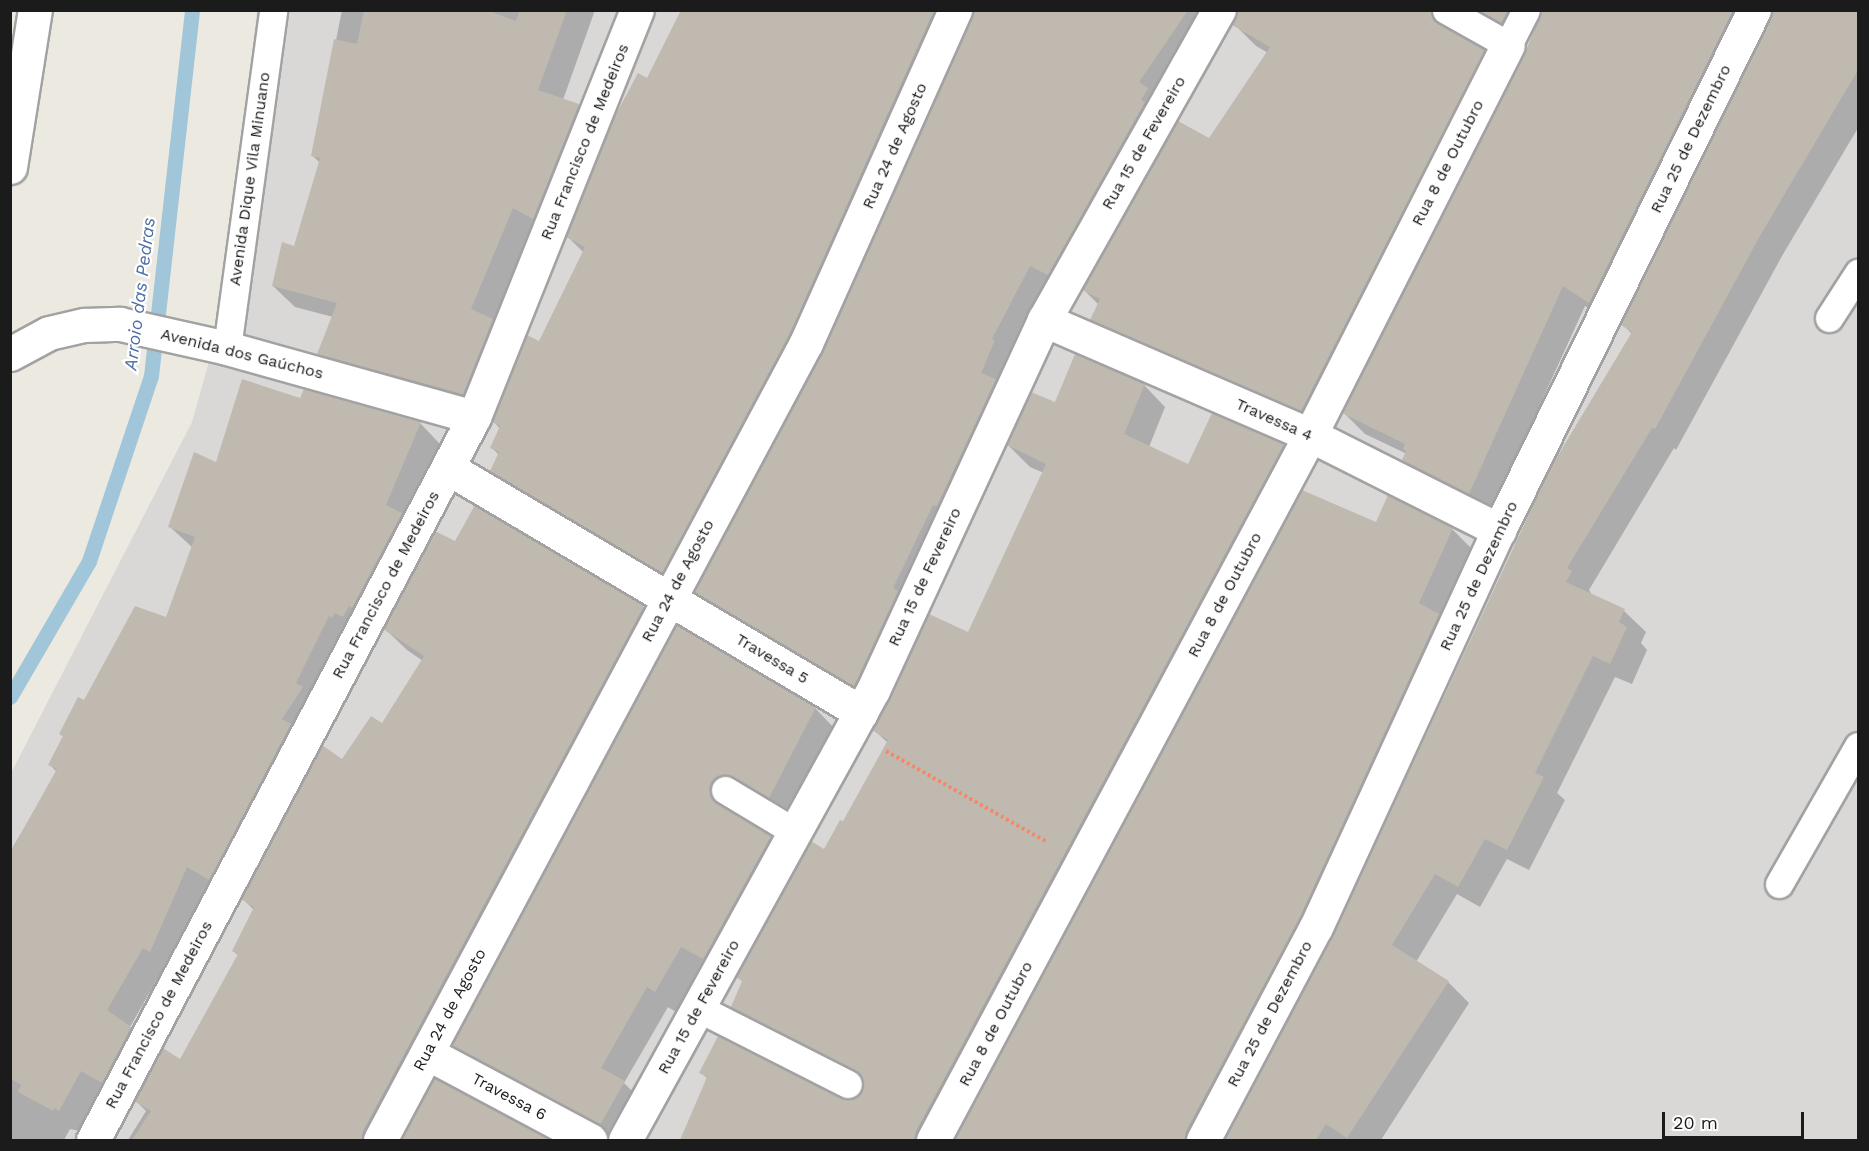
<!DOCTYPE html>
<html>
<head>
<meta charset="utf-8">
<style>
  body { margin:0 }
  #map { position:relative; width:1869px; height:1151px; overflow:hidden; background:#eceae0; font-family:"Work Sans",sans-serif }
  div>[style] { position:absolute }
  .residential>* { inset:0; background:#d9d8d7 }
  .shadow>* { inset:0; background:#0003 }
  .stream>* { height:15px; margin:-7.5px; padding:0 7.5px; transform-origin:7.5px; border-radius:7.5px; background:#a1c5d9 }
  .building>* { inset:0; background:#c0b9b0 }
  .path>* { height:4px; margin-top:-2px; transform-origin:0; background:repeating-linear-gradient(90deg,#f48969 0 3px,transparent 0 6px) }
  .roads { filter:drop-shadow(2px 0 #a2a2a2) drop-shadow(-2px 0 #a2a2a2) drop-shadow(0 2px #a2a2a2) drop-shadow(0 -2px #a2a2a2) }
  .service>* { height:27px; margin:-13.5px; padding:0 13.5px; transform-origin:13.5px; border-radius:13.5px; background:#fff }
  .minor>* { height:33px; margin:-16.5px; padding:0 16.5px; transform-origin:16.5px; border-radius:16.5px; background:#fff }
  span { translate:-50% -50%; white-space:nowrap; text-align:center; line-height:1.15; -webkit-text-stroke:4.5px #fff; paint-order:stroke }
  .street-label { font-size:16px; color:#1b1b1b }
  .water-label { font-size:18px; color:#4c6da6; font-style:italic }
  .frame { position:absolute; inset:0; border:12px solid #1b1b1b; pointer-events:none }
  .scale { position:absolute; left:1662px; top:1112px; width:142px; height:27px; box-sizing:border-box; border:3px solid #1b1b1b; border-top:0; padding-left:8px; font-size:18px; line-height:21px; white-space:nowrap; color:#1b1b1b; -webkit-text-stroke:4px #fff; paint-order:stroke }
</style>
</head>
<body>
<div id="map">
  <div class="residential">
    <i style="clip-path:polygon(257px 11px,1858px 11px,1858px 1140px,11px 1140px,10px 775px,192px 422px,221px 319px)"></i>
  </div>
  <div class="shadow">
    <i style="clip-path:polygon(342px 10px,595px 10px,563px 100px,578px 105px,600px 127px,484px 415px,340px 375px,319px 353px,333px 317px,295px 307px,273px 286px,295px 248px,320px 163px,313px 156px)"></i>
    <i style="clip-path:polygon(683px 10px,1858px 10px,1858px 128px,1782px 256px,1676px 450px,1674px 448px,1589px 590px,1592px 595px,1624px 611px,1646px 632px,1641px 643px,1647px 650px,1632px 684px,1615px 677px,1557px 793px,1565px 800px,1529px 870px,1507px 859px,1480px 907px,1457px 894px,1416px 962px,1448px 982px,1469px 1003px,1381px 1140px,1226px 1140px,1334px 936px,1632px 334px,1622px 324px,1773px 13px,1766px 15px,1611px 324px,1585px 306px,1490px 514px,1426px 482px,1404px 460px,1407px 454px,1365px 434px,1344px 413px,1526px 54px,1536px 27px,1534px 26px,1523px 44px,1454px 23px,1451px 33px,1484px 51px,1505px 73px,1323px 431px,1114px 341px,1092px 319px,1099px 305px,1084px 290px,1210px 140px,1268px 53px,1256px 46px,1234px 24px,1238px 13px,1231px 15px,1070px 295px,876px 706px,718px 613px,696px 591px,824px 351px,974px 13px,965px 16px,684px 593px,514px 493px,492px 471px,499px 455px,492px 448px,500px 429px,494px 422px,540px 343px,584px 253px,568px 237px)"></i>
    <i style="clip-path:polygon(10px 35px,17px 41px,10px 87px)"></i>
    <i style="clip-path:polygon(1144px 385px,1165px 407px,1149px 447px,1189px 466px,1283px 445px,1305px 467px,944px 1140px,681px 1140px,708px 1079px,701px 1073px,850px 1101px,858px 1098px,865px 1084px,754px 1028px,733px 1007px,743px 982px,738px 977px,843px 823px,888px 743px,874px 730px,969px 634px,1044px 473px,1030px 467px,1008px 445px,1056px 403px)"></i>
    <i style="clip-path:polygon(301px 400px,420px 423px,440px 444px,408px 522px,171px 971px,164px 967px,130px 1027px,151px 1049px,80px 1131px,70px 1129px,64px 1140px,10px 1140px,10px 852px,57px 772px,50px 765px,64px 737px,60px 734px,84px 702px,167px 619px,193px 548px,169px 526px,217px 464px)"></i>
    <i style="clip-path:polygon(1302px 492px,1377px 524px,1452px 529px,1474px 551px,1214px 1140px,956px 1140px)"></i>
    <i style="clip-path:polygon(455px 543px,643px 607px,665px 629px,391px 1140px,128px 1140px,146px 1111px,136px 1101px,180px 1062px,239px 956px,233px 951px,254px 910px,243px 899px,342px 761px,383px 725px,423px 661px,407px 650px,385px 629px)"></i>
    <i style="clip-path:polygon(677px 627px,815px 708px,836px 730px,791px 818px,732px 804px,730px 813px,770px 837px,791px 858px,702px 967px,676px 1012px,668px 1007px,624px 1083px,645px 1104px,615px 1140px,475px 1066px,454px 1045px)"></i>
    <i style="clip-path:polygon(435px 1080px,548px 1140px,401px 1140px)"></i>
  </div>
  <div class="stream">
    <i style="left:10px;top:697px;width:157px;rotate:-59.8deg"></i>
    <i style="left:89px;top:561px;width:195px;rotate:-71.5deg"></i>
    <i style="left:151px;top:376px;width:368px;rotate:-83.6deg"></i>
  </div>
  <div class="building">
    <i style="clip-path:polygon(364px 10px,486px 10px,516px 21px,520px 10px,567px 10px,538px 90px,579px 104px,533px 219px,513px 208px,471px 309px,493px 319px,463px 394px,317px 354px,337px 303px,272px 286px,282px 242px,294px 246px,320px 158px,311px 156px,334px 39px,357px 44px)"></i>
    <i style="clip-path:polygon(681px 10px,934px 10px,789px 335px,662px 573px,490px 471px,499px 452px,490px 448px,500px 426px,492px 422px,527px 335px,539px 341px,585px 247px,566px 237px,614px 118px,638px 73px,647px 78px)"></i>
    <i style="clip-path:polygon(973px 10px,1188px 10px,1139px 82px,1148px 88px,1141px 100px,1145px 102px,1048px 275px,1030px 266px,992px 339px,995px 340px,981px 373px,996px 379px,937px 506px,933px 505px,893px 588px,898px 591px,854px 686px,694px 592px,823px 351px)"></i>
    <i style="clip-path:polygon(1238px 10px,1430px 10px,1438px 24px,1485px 50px,1301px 411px,1090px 320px,1100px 299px,1082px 290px,1178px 121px,1209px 138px,1270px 47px,1232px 25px)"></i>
    <i style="clip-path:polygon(1479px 10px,1508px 10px,1501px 23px)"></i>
    <i style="clip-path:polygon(1542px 10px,1733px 10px,1589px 303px,1563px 286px,1469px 494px,1402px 460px,1406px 451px,1403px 449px,1405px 444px,1342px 413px,1525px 53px)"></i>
    <i style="clip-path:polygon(1772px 10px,1858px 10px,1858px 70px,1761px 234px,1655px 429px,1652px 428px,1567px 568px,1572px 571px,1566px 582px,1625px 609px,1619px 622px,1627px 627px,1610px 664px,1593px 656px,1535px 773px,1544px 777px,1507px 850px,1485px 839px,1458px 887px,1435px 874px,1392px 945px,1449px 981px,1347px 1138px,1326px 1124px,1316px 1140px,1224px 1140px,1333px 935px,1551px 467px,1632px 332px,1621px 325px)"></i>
    <i style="clip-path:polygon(1075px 354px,1145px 384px,1124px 434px,1188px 464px,1212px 413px,1284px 444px,916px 1131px,914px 1140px,680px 1140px,707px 1077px,699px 1073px,718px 1036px,841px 1098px,849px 1100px,862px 1092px,864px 1083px,855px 1070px,731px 1007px,742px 981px,736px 977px,811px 841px,824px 849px,840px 820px,843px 821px,888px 740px,872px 730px,929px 614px,968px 632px,1046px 464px,1007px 445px,1031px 392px,1055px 402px)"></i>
    <i style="clip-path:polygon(242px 379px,300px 398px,304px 389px,421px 422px,386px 505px,402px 513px,352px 608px,349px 606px,343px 617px,335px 613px,332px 618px,329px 616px,296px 683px,303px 687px,282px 719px,291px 724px,209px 880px,187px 867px,150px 952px,143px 948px,107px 1010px,131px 1027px,102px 1083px,81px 1071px,59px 1111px,54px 1108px,53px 1111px,18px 1092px,21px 1085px,10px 1078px,10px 853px,57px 769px,48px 765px,63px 736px,59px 734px,78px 697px,84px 700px,135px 606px,166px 617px,195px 537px,168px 527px,194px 452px,216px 462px)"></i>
    <i style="clip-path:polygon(1302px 490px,1376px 522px,1388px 495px,1453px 528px,1419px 603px,1439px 614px,1299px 919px,1186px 1131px,1184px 1140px,954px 1140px)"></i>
    <i style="clip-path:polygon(475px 505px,644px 606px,363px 1131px,361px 1140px,132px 1140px,151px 1111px,134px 1101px,163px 1048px,180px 1059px,238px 954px,232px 951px,254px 907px,241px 899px,322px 745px,342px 759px,371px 716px,382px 723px,424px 656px,383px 629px,435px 531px,455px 541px)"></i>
    <i style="clip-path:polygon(677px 625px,816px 707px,769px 798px,726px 774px,718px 776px,711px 782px,709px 790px,716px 803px,771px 836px,703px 959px,681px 947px,655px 992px,647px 987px,601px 1068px,625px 1081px,600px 1125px,452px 1045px)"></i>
    <i style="clip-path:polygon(434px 1078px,551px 1140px,401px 1140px)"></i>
  </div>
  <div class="path">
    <i style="left:886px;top:751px;width:185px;rotate:29.5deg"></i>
  </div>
  <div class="roads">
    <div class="service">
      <i style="left:1446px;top:10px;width:71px;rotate:29.4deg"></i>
      <i style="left:1508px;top:45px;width:39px;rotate:-63deg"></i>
      <i style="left:1829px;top:318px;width:54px;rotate:-57.2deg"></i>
      <i style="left:227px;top:348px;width:341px;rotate:-82.2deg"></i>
      <i style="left:725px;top:790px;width:82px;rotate:31deg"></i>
      <i style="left:1779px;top:884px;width:159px;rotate:-60.2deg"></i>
      <i style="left:698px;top:1008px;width:168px;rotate:26.9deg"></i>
    </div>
    <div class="minor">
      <i style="left:10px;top:167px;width:159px;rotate:-81deg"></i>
      <i style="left:1044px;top:320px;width:290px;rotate:23.4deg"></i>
      <i style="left:1310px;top:435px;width:212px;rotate:26.7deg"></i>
      <i style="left:10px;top:354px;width:44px;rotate:-28.3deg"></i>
      <i style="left:49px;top:333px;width:37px;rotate:-13deg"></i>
      <i style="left:85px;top:325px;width:35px;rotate:-2deg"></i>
      <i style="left:120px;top:324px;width:110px;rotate:12.6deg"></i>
      <i style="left:227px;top:348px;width:256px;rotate:15.6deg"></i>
      <i style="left:448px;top:468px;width:480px;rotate:30.6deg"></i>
      <i style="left:427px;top:1053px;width:185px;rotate:28.1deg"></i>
      <i style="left:93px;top:1140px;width:817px;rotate:-62.21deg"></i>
      <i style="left:474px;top:417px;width:438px;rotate:-68.2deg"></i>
      <i style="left:380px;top:1140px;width:904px;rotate:-61.88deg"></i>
      <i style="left:806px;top:343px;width:365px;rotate:-65.9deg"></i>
      <i style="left:625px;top:1140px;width:514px;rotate:-61.14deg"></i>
      <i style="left:873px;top:690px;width:408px;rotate:-65.2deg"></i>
      <i style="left:1044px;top:320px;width:356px;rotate:-60.6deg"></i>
      <i style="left:933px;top:1140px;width:799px;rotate:-61.86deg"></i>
      <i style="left:1310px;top:435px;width:437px;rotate:-63.1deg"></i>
      <i style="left:1203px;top:1140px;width:241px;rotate:-62.1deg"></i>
      <i style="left:1316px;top:927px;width:437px;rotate:-65.3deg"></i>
      <i style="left:1499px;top:530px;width:579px;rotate:-63.88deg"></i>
    </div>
  </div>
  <div class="street-label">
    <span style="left:1691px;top:139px;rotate:-64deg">Rua 25 de Dezembro</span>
    <span style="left:585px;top:142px;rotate:-68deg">Rua Francisco de Medeiros</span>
    <span style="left:1144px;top:143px;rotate:-60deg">Rua 15 de Fevereiro</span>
    <span style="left:895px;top:146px;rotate:-66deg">Rua 24 de Agosto</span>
    <span style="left:1448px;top:163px;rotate:-63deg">Rua 8 de Outubro</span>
    <span style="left:250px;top:179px;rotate:-82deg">Avenida Dique Vila Minuano</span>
    <span style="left:242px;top:354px;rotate:14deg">Avenida dos Gaúchos</span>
    <span style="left:1274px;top:420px;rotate:24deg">Travessa 4</span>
    <span style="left:1479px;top:576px;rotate:-65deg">Rua 25 de Dezembro</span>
    <span style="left:925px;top:577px;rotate:-65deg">Rua 15 de Fevereiro</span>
    <span style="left:678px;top:581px;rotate:-62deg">Rua 24 de Agosto</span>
    <span style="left:386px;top:585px;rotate:-62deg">Rua Francisco de Medeiros</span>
    <span style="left:1225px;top:595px;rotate:-62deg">Rua 8 de Outubro</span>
    <span style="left:772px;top:659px;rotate:31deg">Travessa 5</span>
    <span style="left:699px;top:1007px;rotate:-61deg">Rua 15 de Fevereiro</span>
    <span style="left:450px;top:1010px;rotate:-62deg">Rua 24 de Agosto</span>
    <span style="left:1270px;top:1014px;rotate:-62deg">Rua 25 de Dezembro</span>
    <span style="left:159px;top:1015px;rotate:-62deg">Rua Francisco de Medeiros</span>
    <span style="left:996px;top:1024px;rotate:-62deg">Rua 8 de Outubro</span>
    <span style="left:509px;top:1097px;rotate:28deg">Travessa 6</span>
  </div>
  <div class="water-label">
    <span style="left:140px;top:294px;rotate:-83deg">Arroio das Pedras</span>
  </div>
  <div class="frame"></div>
  <div class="scale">20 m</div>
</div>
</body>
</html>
